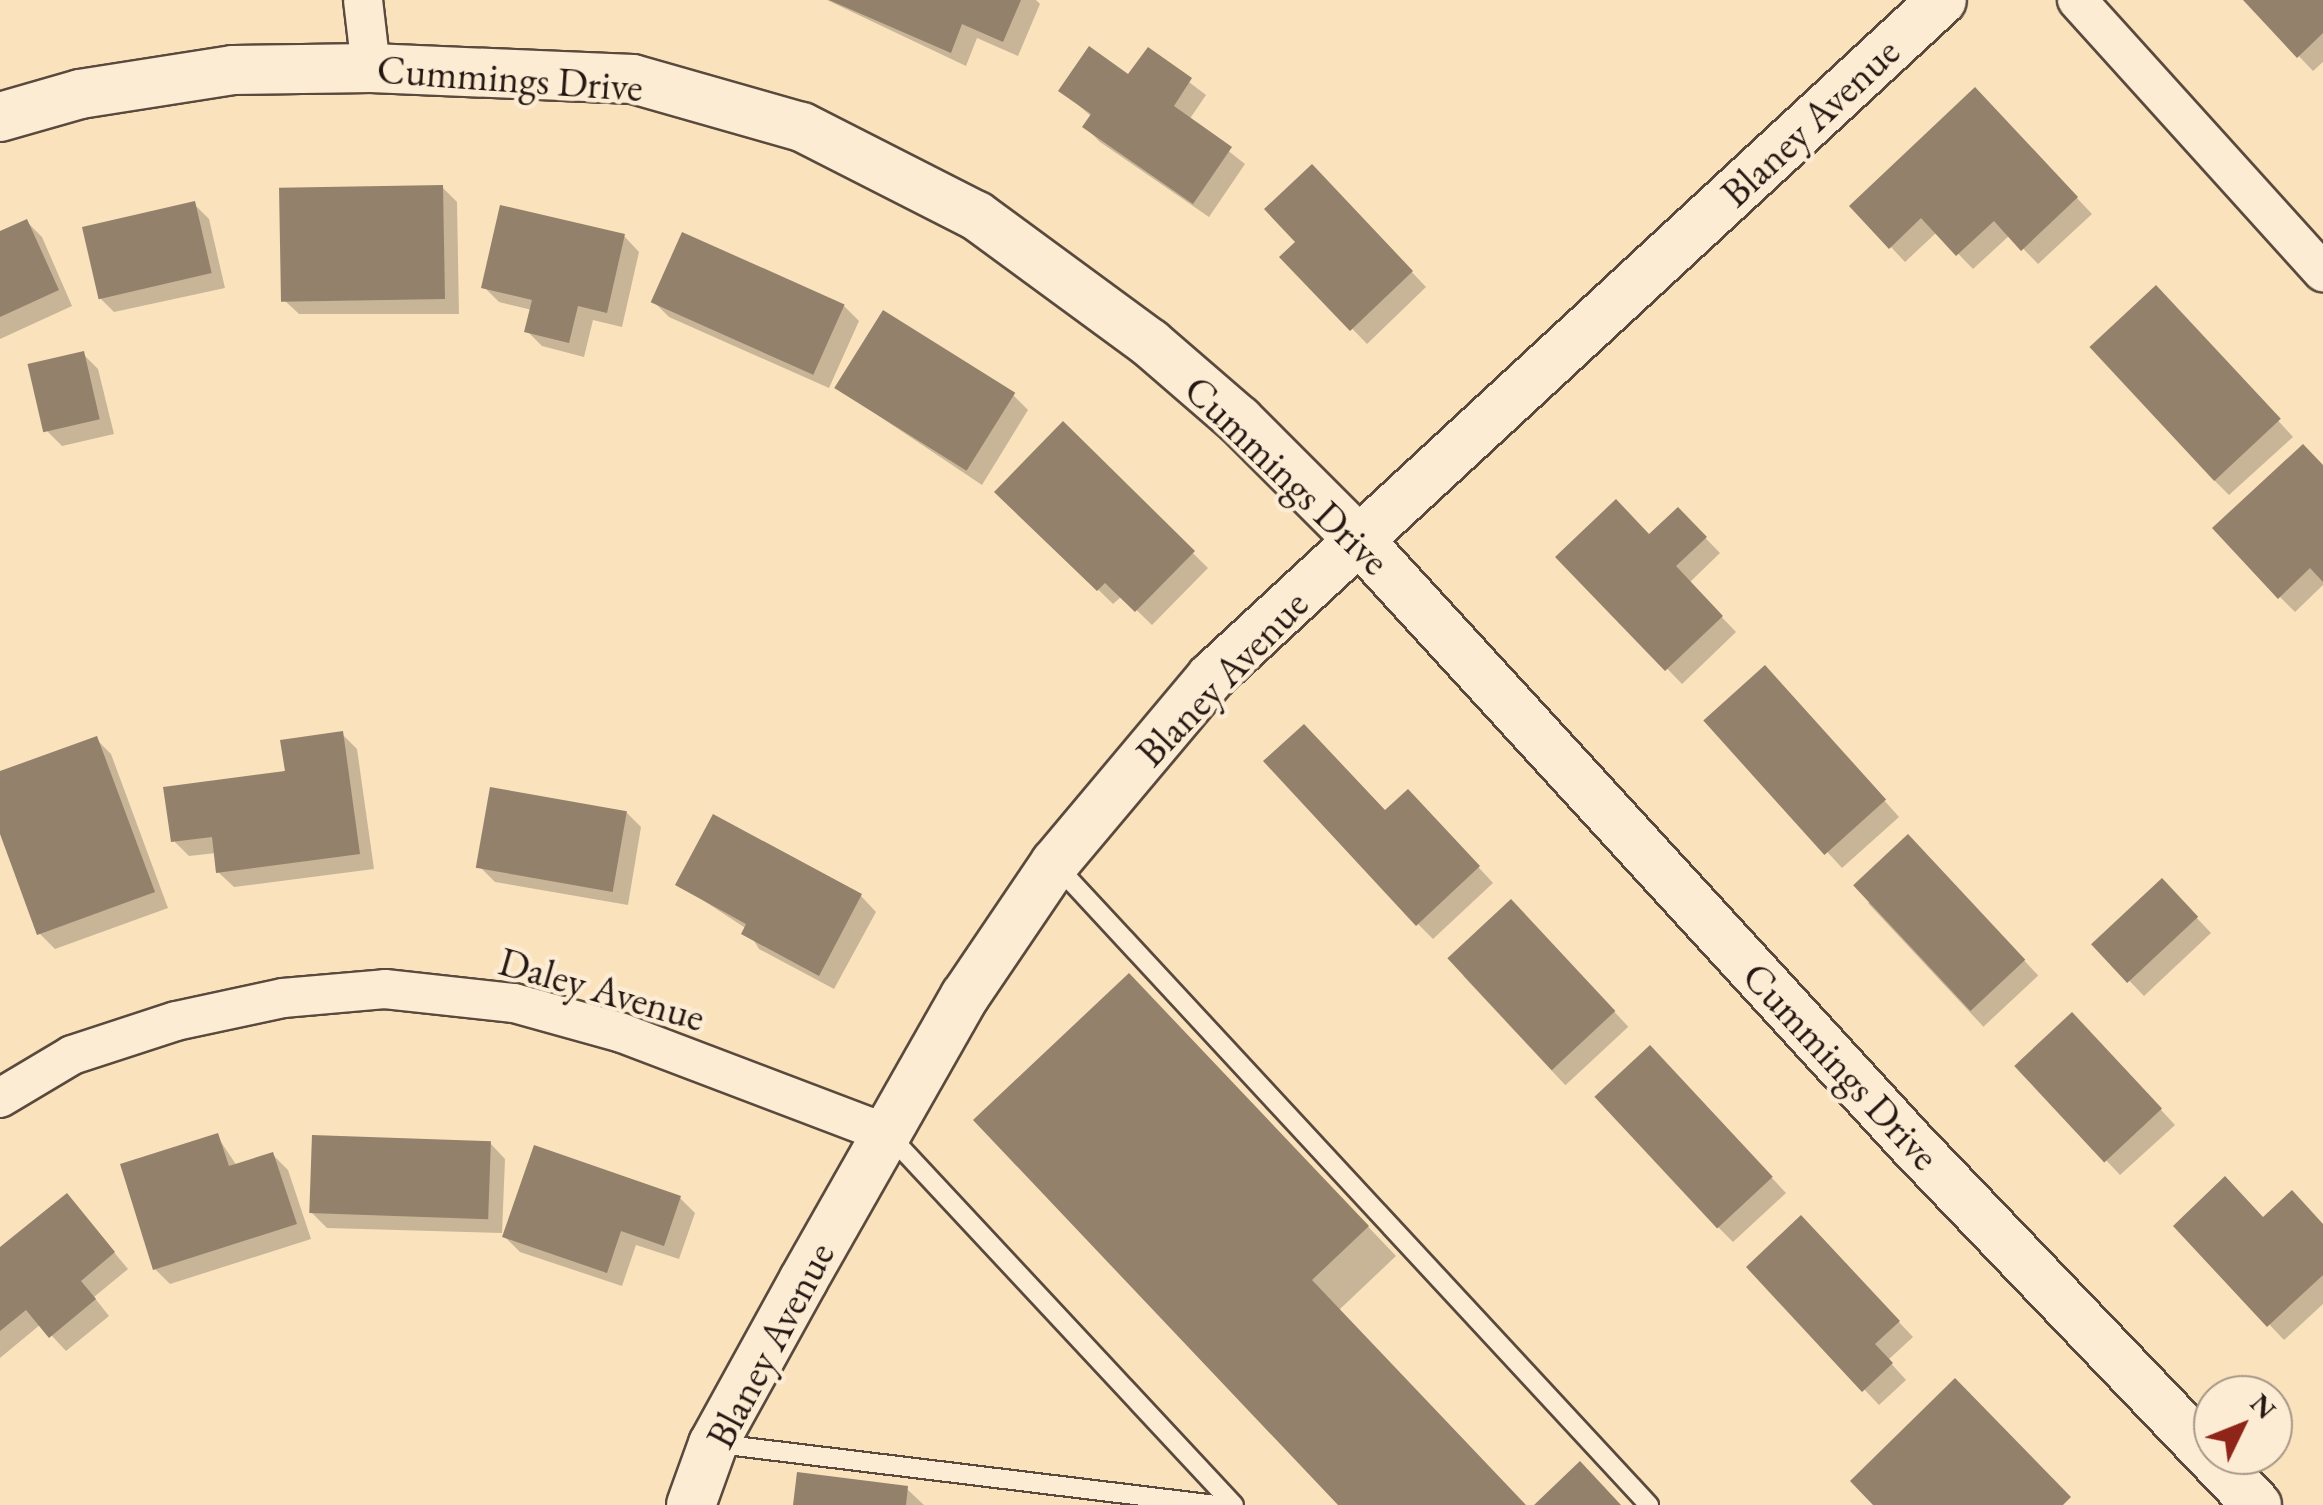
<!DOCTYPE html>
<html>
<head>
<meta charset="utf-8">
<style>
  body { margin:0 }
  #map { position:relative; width:2323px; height:1505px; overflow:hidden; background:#fae2bd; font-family:"EB Garamond",serif }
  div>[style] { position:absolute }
  .shadow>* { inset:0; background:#0003; transform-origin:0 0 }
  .building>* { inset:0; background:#94816b; transform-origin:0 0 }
  .roads { filter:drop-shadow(2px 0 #5a4a3e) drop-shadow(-2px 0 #5a4a3e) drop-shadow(0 2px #5a4a3e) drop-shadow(0 -2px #5a4a3e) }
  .service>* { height:18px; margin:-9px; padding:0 9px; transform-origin:9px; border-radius:9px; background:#fcecd4 }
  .minor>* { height:38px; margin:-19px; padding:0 19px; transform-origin:19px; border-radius:19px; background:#fcecd4 }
  .tertiary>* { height:48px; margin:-24px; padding:0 24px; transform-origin:24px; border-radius:24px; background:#fcecd4 }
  span { translate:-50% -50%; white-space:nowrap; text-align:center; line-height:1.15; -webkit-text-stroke:9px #fcecd4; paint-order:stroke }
  .street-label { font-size:40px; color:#251813 }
  .north { position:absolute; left:2193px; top:1375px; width:100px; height:100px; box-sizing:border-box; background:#fcecd4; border:2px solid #a69787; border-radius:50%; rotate:47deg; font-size:28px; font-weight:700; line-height:40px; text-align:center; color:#251813 }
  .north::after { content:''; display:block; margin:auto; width:35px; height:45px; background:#8f2418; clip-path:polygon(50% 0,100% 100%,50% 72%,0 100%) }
</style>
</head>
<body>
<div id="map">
  <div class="shadow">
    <i style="clip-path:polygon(827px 0,1036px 0,1040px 4px,1018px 56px,977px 38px,966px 66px)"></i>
    <i style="clip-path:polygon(2246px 0,2323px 0,2323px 62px,2313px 71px)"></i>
    <i style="clip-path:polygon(1148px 51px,1206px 95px,1189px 120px,1245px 164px,1209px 217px,1100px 142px,1085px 127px,1092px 117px,1061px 90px,1129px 78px)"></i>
    <i style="clip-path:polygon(1989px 105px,2092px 214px,2038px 264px,2010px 235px,1973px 269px,1937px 232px,1905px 262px,1891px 247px)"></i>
    <i style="clip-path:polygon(1312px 167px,1426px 287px,1367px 344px,1283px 257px,1299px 242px)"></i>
    <i style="clip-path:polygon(442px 187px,457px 202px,459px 314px,299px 314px,283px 299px)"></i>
    <i style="clip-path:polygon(194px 204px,209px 219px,225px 288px,114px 312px,98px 296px)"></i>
    <i style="clip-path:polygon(27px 222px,42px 237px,72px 306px,0 339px,0 234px)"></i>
    <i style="clip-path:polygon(624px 236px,639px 252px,622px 327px,593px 320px,584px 357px,542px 346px,527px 331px,532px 310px,499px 302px,484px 287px)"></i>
    <i style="clip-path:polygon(654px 302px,844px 306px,859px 321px,829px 388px,669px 317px)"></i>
    <i style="clip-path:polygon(2171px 303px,2293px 437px,2229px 495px,2214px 480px)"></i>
    <i style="clip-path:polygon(83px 354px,98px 369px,114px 434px,62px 446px,47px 431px)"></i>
    <i style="clip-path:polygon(837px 388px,1013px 395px,1028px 410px,982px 485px)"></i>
    <i style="clip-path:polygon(1063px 425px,1208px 568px,1152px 625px,1122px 596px,1113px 604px,998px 492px)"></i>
    <i style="clip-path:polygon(2323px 468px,2323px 585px,2295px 612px,2280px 597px)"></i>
    <i style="clip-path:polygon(1678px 510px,1720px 553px,1689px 583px,1736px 632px,1682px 684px,1559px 557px,1650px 537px)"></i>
    <i style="clip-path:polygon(1780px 683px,1899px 817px,1842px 868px,1706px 720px)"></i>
    <i style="clip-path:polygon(342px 734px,357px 749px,374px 869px,234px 887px,218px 872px,216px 853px,189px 856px,174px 841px)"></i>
    <i style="clip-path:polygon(96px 739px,111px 754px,168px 908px,55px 949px,40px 934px,0 827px,0 774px)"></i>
    <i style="clip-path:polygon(1423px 807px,1493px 883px,1433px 939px,1418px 924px,1385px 813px)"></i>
    <i style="clip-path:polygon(626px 812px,641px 827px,628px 905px,495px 882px,480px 867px)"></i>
    <i style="left:1923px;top:852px;width:169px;height:75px;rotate:47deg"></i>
    <i style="clip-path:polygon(678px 884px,861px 896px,876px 912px,834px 989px,759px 949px,747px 929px)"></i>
    <i style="clip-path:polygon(2176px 896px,2211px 933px,2144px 996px,2094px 944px)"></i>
    <i style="left:1526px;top:917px;width:150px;height:86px;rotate:47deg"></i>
    <i style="clip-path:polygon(1157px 1005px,1396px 1256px,1339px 1310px,1524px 1505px,1342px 1505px)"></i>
    <i style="clip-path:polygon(2087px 1030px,2175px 1125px,2120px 1175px,2018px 1066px)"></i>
    <i style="clip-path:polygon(1665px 1063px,1786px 1193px,1733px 1242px,1718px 1227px)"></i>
    <i style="clip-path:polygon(217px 1136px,237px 1166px,273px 1155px,288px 1170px,311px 1239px,170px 1284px,155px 1269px)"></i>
    <i style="clip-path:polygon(490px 1143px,505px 1159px,502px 1233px,327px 1228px,311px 1212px)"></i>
    <i style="clip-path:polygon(67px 1196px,128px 1269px,94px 1297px,109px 1316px,66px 1351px,41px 1324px,0 1358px,0 1250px)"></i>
    <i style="clip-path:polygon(680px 1198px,695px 1213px,679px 1259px,636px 1245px,622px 1286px,520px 1252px,505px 1237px)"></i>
    <i style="clip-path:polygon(2176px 1226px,2323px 1227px,2323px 1304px,2284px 1340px)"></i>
    <i style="clip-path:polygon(1816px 1234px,1913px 1337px,1888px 1360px,1906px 1380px,1879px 1405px,1749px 1267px)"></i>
    <i style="clip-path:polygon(907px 1489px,924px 1505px,795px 1505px)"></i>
  </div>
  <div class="building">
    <i style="clip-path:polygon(829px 0,1021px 0,1003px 42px,962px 24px,951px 53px)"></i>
    <i style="clip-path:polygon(2243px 0,2323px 0,2323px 33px,2297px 58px)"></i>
    <i style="clip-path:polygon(1089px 46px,1128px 74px,1148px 47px,1192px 78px,1174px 106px,1232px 147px,1193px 204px,1082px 127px,1091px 114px,1058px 91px)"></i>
    <i style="clip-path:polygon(1975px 87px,2078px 197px,2021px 251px,1994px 221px,1956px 256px,1921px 218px,1889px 249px,1849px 206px)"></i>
    <i style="clip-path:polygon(1312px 164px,1413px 271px,1350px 331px,1279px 257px,1295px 242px,1264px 209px)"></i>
    <i style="left:443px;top:185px;width:114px;height:164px;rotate:89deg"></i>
    <i style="left:195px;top:201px;width:74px;height:116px;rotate:77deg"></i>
    <i style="clip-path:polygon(500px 205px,625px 234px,607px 313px,578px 306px,569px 343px,524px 332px,532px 300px,481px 288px)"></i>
    <i style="clip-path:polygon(27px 219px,59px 290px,0 317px,0 231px)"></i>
    <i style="left:682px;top:232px;width:178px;height:77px;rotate:24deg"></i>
    <i style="left:2156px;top:285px;width:183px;height:91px;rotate:47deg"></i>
    <i style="left:883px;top:310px;width:156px;height:92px;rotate:32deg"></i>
    <i style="left:84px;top:351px;width:70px;height:58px;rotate:77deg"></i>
    <i style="clip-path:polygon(1063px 421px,1195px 551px,1135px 612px,1105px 583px,1097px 591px,994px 492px)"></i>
    <i style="clip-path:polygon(2303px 444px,2323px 465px,2323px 582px,2310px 568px,2278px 599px,2212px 528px)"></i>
    <i style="clip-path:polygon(1616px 499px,1649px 534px,1678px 507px,1707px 537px,1676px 566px,1723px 616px,1665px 671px,1555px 557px)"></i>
    <i style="left:1765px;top:665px;width:181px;height:83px;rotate:48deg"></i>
    <i style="clip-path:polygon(1304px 724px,1385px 810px,1408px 789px,1480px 866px,1416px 926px,1263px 761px)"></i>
    <i style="clip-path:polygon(343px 731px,360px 854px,216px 873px,212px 837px,171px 842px,163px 787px,285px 771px,280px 740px)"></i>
    <i style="clip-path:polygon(97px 736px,155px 892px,37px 935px,0 834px,0 771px)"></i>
    <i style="left:490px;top:787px;width:139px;height:82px;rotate:10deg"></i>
    <i style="clip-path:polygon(713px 814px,862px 894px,819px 976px,741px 934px,746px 924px,675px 885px)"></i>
    <i style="left:1908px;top:834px;width:172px;height:75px;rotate:47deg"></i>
    <i style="left:2162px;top:878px;width:53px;height:97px;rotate:47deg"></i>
    <i style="left:1511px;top:899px;width:153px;height:87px;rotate:47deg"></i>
    <i style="clip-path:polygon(1129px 973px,1369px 1226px,1312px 1280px,1526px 1505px,1338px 1505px,973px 1120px)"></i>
    <i style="left:2072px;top:1012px;width:132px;height:79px;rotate:47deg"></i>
    <i style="left:1650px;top:1045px;width:180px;height:76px;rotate:47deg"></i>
    <i style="clip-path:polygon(218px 1133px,229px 1166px,273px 1152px,297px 1224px,153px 1270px,120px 1164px)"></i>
    <i style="left:312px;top:1135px;width:179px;height:78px;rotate:2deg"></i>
    <i style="clip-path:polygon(534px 1145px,681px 1196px,664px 1246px,621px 1231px,607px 1273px,502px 1237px)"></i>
    <i style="clip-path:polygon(2225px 1176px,2263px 1217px,2292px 1190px,2323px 1224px,2323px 1275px,2267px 1327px,2173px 1226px)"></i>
    <i style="clip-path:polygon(67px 1193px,115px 1252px,81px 1281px,96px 1299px,49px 1338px,26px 1310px,0 1331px,0 1247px)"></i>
    <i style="clip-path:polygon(1801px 1215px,1900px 1321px,1875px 1344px,1893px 1363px,1862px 1392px,1746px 1267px)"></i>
    <i style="clip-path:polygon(1955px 1378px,2071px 1497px,2063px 1505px,1873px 1505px,1850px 1481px)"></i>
    <i style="clip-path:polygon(1580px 1461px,1621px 1505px,1534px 1505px)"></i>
    <i style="clip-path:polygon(797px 1472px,908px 1486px,906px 1505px,793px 1505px)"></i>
  </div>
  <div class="roads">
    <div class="service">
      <i style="left:1055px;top:864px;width:874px;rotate:47.18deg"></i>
      <i style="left:888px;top:1134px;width:507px;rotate:47deg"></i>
      <i style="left:719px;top:1444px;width:498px;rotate:7deg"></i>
    </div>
    <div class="minor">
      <i style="left:363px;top:0;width:68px;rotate:83.3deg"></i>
      <i style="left:2077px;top:0;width:367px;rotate:47.9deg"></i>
      <i style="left:0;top:1098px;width:84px;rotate:-30.8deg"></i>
      <i style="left:72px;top:1055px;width:109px;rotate:-18.1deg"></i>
      <i style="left:176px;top:1021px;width:109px;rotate:-12.1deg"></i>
      <i style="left:283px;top:998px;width:102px;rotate:-5deg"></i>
      <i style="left:385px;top:989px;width:130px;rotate:6.2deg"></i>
      <i style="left:514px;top:1003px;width:112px;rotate:15.5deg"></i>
      <i style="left:622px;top:1033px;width:285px;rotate:20.8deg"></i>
    </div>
    <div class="tertiary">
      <i style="left:0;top:117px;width:83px;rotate:-16deg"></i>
      <i style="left:80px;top:94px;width:155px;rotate:-8.9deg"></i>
      <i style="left:233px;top:70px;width:138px;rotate:-0.8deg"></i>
      <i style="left:371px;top:68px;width:262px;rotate:2.4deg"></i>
      <i style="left:633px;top:79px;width:176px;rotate:15.9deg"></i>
      <i style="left:802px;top:127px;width:196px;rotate:27deg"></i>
      <i style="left:977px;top:216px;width:215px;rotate:36.3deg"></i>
      <i style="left:1150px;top:343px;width:118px;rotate:40.9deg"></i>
      <i style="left:1239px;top:420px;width:170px;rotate:45deg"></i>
      <i style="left:1359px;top:540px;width:816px;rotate:47.53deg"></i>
      <i style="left:1910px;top:1142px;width:502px;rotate:46.29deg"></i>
      <i style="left:691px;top:1505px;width:65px;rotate:-70.2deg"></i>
      <i style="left:713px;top:1444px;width:188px;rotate:-61.1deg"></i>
      <i style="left:804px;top:1279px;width:326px;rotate:-60.4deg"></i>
      <i style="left:965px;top:996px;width:161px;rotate:-55.9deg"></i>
      <i style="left:1055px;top:863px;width:243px;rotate:-50deg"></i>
      <i style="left:1211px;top:677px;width:996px;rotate:-42.8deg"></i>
    </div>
  </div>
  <div class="street-label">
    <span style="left:510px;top:78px;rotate:4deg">Cummings Drive</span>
    <span style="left:1810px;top:122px;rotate:-43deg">Blaney Avenue</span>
    <span style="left:1287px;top:475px;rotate:44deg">Cummings Drive</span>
    <span style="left:1222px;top:678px;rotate:-46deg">Blaney Avenue</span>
    <span style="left:602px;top:989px;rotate:16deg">Daley Avenue</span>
    <span style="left:1841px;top:1066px;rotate:47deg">Cummings Drive</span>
    <span style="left:770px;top:1345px;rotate:-62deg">Blaney Avenue</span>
  </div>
  <div class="north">N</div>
</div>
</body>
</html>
